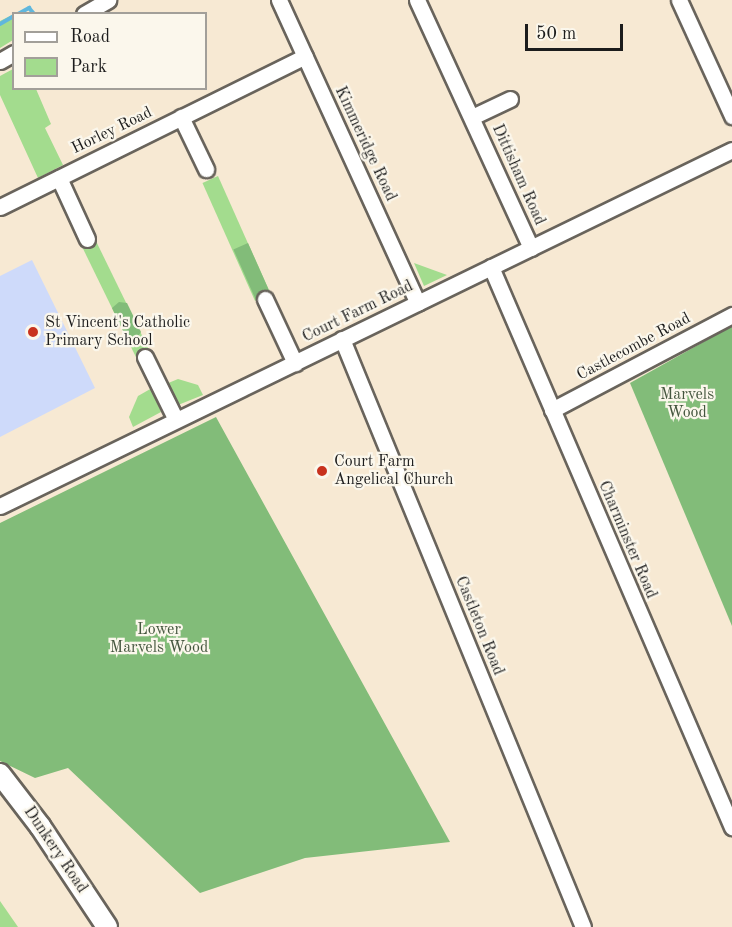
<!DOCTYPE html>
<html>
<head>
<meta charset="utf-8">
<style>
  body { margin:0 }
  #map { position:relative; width:732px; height:927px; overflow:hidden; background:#f7e9d3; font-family:"Old Standard TT",serif }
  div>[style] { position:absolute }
  .built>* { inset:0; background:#cedafa }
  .green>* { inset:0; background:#a3dc8e; transform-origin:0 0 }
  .forest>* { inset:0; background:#82bc79; transform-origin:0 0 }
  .stream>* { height:4px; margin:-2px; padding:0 2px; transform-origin:2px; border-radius:2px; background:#60b7dd }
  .roads { filter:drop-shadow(2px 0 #69645c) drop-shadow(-2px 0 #69645c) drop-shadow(0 2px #69645c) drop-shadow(0 -2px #69645c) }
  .minor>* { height:15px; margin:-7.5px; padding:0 7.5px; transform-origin:7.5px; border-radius:7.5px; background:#fff }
  .tertiary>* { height:20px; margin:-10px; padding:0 10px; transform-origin:10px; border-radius:10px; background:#fff }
  .dots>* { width:16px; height:16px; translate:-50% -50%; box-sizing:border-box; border:3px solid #fbf7ec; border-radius:50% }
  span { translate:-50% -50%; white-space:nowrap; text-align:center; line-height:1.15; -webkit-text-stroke:4.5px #fbf7ec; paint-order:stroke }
  .street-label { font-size:16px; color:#1c1c1c }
  .poi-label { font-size:16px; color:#1c1c1c }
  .left { translate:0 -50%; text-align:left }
  .park-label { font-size:16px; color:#44563e }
  .legend { position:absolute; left:12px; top:12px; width:195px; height:78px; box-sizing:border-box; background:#fbf7ec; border:2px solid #a29f99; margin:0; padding:8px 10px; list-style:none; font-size:18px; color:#1c1c1c }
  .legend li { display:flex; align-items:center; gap:12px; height:30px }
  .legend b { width:30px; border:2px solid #a29f99 }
  .scale { position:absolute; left:525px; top:24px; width:98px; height:27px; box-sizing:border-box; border:3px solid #1c1c1c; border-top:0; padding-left:8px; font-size:18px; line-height:21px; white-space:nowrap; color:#1c1c1c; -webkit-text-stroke:4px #fbf7ec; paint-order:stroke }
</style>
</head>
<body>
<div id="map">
  <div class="built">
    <i style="clip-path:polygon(32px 260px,95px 388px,0 437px,0 276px)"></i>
  </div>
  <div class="green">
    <i style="clip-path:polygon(14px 14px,13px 40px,0 48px,0 21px)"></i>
    <i style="clip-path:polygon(13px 69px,14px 88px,36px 89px,51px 124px,45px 128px,63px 165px,38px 178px,0 95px,0 76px)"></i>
    <i style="left:218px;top:176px;width:129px;height:17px;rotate:66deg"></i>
    <i style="left:94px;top:237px;width:128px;height:15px;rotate:64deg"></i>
    <i style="clip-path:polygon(414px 263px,447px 275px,424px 286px)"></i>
    <i style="clip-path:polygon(178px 379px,198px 385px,203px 395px,178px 405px,166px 384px)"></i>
    <i style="clip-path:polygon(152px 388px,161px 412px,133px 427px,129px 417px,138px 396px)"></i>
    <i style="clip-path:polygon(0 901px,18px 927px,0 927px)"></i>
  </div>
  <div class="forest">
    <i style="left:248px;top:243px;width:56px;height:16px;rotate:66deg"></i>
    <i style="clip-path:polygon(119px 302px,127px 303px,141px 332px,137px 338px,126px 337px,112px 308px)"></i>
    <i style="clip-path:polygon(732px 326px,732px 626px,630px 383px)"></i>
    <i style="clip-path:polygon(216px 417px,450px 842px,305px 858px,200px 893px,68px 768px,35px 778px,0 761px,0 523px)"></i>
  </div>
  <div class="stream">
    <i style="left:18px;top:14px;width:13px;rotate:-29deg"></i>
    <i style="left:29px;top:8px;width:8px;rotate:50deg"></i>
    <i style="left:0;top:24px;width:16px;rotate:-30deg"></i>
  </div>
  <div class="roads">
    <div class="minor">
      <i style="left:279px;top:0;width:333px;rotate:65.4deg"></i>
      <i style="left:417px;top:0;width:273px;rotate:65.3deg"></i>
      <i style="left:679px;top:0;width:128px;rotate:65.4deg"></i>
      <i style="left:84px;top:14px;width:28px;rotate:-30deg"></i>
      <i style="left:0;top:61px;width:16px;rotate:-30deg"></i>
      <i style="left:181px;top:117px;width:58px;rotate:64.3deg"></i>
      <i style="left:472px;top:117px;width:42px;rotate:-25.3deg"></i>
      <i style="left:59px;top:178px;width:67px;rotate:65.3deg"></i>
      <i style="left:0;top:207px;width:340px;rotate:-26.3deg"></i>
      <i style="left:491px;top:267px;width:610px;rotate:66.72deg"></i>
      <i style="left:265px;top:299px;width:71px;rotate:64.9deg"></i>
      <i style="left:342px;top:339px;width:635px;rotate:67.71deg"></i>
      <i style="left:145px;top:357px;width:70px;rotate:63.8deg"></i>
      <i style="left:552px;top:410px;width:204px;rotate:-27.8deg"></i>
      <i style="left:0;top:506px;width:814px;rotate:-25.94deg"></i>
    </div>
    <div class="tertiary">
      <i style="left:0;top:774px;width:66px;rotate:52.4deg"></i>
      <i style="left:40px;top:826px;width:121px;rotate:56.4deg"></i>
    </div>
  </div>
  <div class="dots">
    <i style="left:33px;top:332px;background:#c8321e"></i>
    <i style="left:322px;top:471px;background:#c8321e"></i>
  </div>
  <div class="street-label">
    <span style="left:112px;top:131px;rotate:-26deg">Horley Road</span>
    <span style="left:365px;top:144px;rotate:65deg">Kimmeridge Road</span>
    <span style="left:518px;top:175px;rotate:66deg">Dittisham Road</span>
    <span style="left:358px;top:312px;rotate:-26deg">Court Farm Road</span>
    <span style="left:634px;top:347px;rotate:-28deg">Castlecombe Road</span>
    <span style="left:627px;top:540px;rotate:67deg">Charminster Road</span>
    <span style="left:479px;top:626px;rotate:68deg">Castleton Road</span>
    <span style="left:55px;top:850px;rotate:56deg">Dunkery Road</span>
  </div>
  <div class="poi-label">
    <span class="left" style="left:45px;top:332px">St Vincent's Catholic<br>Primary School</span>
    <span class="left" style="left:334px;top:471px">Court Farm<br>Angelical Church</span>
  </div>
  <div class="park-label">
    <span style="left:687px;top:404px">Marvels<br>Wood</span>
    <span style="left:159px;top:639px">Lower<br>Marvels Wood</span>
  </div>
  <ul class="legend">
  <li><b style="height:8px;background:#fff"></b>Road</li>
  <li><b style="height:16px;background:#a3dc8e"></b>Park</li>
  </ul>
  <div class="scale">50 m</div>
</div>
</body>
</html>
